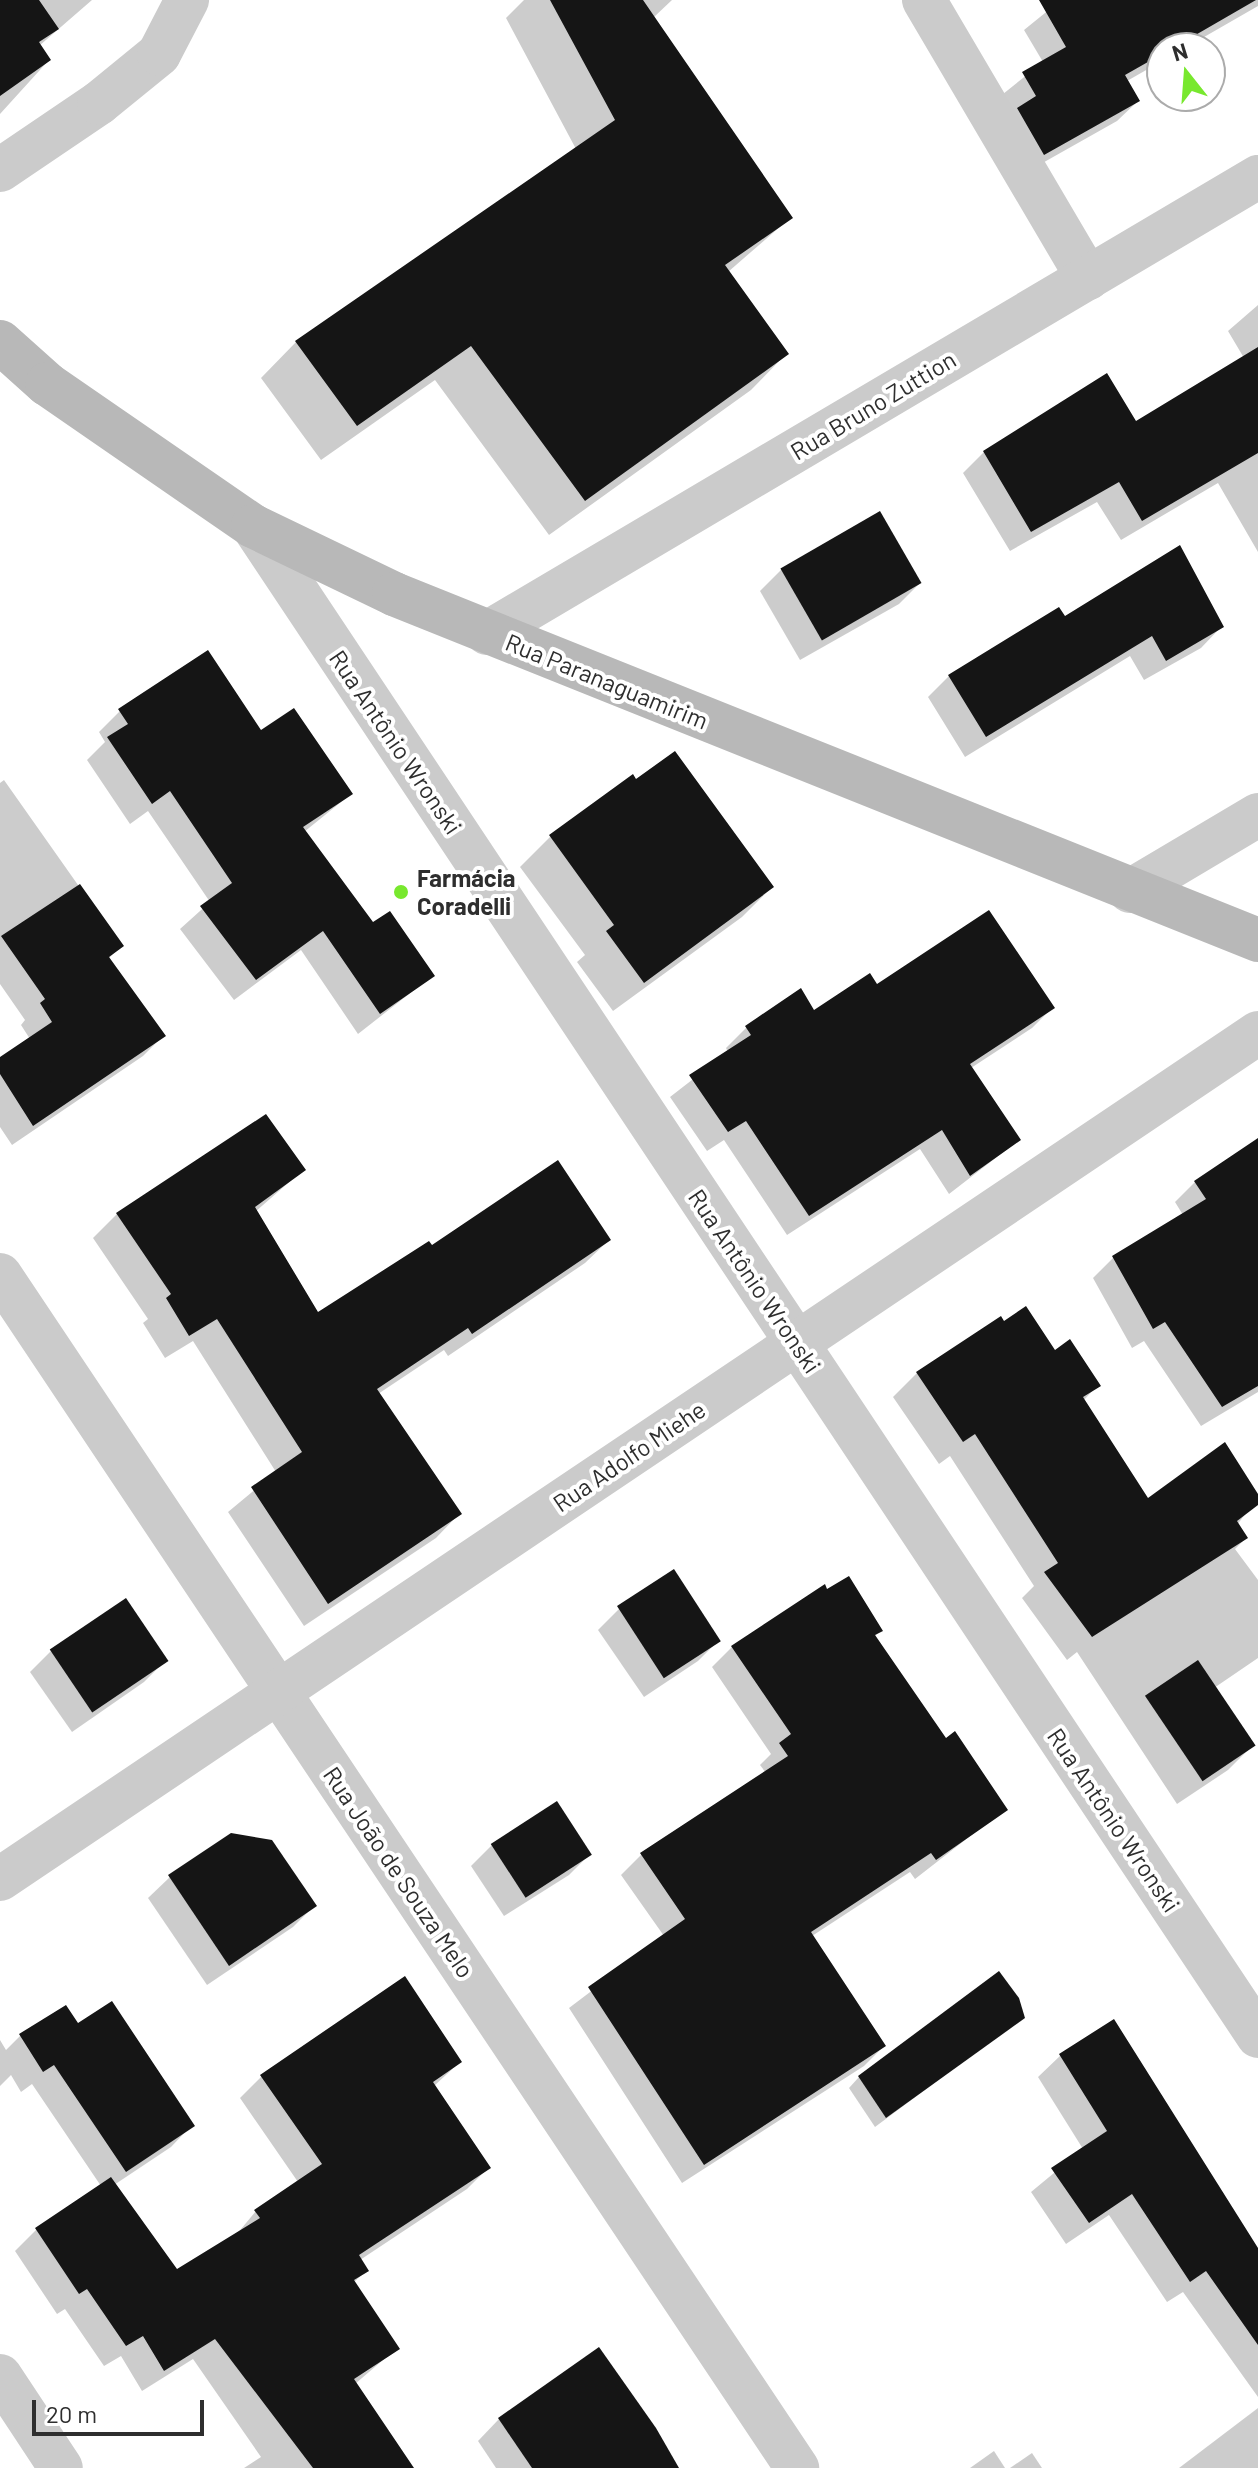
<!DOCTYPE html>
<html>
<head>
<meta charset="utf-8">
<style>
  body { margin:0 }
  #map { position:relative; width:1258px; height:2468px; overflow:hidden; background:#fff; font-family:Barlow,sans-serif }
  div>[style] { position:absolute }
  .shadow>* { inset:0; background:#0003 }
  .building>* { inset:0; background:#151515; transform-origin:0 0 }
  .street>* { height:44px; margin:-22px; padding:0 22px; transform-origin:22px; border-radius:22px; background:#cbcbcb }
  .secondary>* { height:44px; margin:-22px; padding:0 22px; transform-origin:22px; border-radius:22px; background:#b8b8b8 }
  .dots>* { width:22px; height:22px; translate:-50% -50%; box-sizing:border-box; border:4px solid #fff; border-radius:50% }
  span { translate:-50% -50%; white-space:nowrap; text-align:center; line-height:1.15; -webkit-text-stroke:8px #fff; paint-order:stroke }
  .street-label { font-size:24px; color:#2e2e2e }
  .poi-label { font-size:24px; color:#2e2e2e; font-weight:700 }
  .left { translate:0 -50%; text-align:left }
  .north { position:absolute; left:1146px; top:32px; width:80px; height:80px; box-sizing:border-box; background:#fff; border:2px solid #ababab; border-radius:50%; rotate:343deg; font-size:22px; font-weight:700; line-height:32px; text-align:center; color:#2e2e2e }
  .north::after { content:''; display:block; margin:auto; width:28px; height:36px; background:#78e82e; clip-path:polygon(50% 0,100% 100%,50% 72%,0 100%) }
  .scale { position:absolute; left:32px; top:2400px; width:172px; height:36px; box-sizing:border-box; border:4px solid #2e2e2e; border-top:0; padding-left:10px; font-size:24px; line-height:28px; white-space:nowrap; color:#2e2e2e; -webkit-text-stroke:6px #fff; paint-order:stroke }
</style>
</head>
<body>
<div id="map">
  <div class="shadow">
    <i style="clip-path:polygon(0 0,92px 0,39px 46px,49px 60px,0 114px)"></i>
    <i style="clip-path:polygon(524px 0,672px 0,653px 18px,790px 218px,728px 272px,786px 354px,751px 390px,549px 535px,435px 380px,321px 460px,261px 378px,296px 342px,576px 149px,506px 18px)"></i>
    <i style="clip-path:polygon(1061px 0,1258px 0,1258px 6px,1185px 48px,1162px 48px,1162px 61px,1127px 81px,1138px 101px,1117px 121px,1023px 174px,1003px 94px,1043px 62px,1024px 30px)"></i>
    <i style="clip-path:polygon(1258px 305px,1258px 552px,1218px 483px,1121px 540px,1097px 502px,1010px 551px,963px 473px,984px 452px,1135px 424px,1244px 358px,1228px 331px)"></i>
    <i style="clip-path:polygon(781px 570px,920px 583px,899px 604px,800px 660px,760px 591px)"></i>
    <i style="clip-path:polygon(1064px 619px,1222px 626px,1201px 648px,1144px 680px,1130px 656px,965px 757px,928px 697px,949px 676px)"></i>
    <i style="clip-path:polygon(120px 711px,260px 733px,351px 794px,304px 832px,372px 925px,432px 976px,358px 1034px,301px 950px,234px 1000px,180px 929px,210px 902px,148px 811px,130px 824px,87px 760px,105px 742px,99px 732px)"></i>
    <i style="clip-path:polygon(4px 780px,121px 946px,108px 959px,164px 1035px,143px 1056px,12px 1145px,0 1127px,0 1059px,30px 1039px,21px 1025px,25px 1020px,0 984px,0 783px)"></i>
    <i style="clip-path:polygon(550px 837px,772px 887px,742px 917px,613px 1011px,577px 962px,585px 955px,520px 867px)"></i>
    <i style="clip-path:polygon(876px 987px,1052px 1008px,1032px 1028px,971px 1068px,1019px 1140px,949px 1194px,920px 1149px,787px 1235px,724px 1140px,707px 1151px,670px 1097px,728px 1052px,726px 1048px,746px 1028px,814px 1013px)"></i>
    <i style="clip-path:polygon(1258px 1140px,1258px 1392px,1201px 1426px,1144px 1341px,1132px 1348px,1093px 1278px,1113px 1258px,1183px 1215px,1175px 1202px,1195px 1182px)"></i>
    <i style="clip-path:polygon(303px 1170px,255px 1212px,317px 1315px,432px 1248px,609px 1240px,585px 1263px,448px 1356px,444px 1350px,378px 1394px,459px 1514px,436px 1538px,304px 1626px,228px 1512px,276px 1472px,193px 1341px,165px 1358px,143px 1323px,148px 1319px,93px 1238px,117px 1214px)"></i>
    <i style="clip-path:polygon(1054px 1353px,1098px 1385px,1083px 1401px,1147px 1500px,1258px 1497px,1237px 1525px,1246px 1538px,1235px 1549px,1258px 1580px,1258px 1658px,1214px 1688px,1252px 1746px,1228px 1770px,1177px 1804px,1077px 1652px,1067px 1660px,1022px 1598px,1034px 1586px,950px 1456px,939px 1464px,893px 1397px,917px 1373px)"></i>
    <i style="clip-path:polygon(619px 1609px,719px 1640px,698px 1661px,644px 1697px,598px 1630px)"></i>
    <i style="clip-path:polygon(880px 1631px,874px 1637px,945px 1740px,1005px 1809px,915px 1879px,910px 1872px,812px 1936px,884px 2046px,864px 2066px,682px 2183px,569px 2008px,664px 1936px,621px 1875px,642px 1854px,766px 1773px,760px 1765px,771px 1754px,712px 1667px,732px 1647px)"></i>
    <i style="clip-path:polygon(51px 1651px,165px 1661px,144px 1682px,72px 1732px,30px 1672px)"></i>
    <i style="clip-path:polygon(492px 1845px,590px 1854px,569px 1875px,504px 1916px,471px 1866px)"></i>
    <i style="clip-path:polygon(170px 1877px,314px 1906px,293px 1927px,207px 1985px,148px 1898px)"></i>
    <i style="clip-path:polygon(404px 1979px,460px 2062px,434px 2086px,488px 2168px,467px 2189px,360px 2260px,366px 2271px,353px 2283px,397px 2348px,355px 2384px,386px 2468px,244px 2468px,261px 2457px,193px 2359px,142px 2391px,121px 2356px,104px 2366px,65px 2309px,57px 2314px,15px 2251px,36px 2230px,101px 2186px,32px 2084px,21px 2092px,11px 2075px,0 2086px,0 2040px,6px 2050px,21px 2035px,77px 2025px,192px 2125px,171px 2147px,114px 2185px,177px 2271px,236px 2235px,256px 2211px,298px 2182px,240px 2098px,261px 2077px)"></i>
    <i style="clip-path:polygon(1023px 2017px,875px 2127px,849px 2088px,859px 2077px)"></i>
    <i style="clip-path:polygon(1061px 2055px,1258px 2264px,1258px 2397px,1183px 2292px,1167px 2302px,1109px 2215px,1066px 2244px,1031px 2192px,1083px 2149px,1038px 2077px)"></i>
    <i style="clip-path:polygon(1258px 2408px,1258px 2468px,1179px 2468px)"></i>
    <i style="clip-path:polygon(499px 2419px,677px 2468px,496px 2468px,478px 2441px)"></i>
    <i style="clip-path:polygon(994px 2451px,1005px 2468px,970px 2468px)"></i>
    <i style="clip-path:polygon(1032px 2453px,1042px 2468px,1010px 2468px)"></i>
  </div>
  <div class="building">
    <i style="clip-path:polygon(0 0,39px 0,59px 29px,39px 42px,51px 60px,0 96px)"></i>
    <i style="clip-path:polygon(550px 0,643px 0,793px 218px,725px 265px,789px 354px,585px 501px,471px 346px,357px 426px,295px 341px,615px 120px)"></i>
    <i style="clip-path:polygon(1039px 0,1256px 0,1173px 48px,1162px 48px,1162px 54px,1125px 75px,1140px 101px,1044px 155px,1017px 108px,1036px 96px,1022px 72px,1066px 47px)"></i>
    <i style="clip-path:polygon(1258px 347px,1258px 453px,1142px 521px,1119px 482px,1031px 532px,983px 451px,1107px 373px,1136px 421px)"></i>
    <i style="left:880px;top:511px;width:83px;height:115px;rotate:60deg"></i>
    <i style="clip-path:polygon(1180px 545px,1224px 627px,1166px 661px,1152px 636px,986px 737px,948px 675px,1059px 607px,1065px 616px)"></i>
    <i style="clip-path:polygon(208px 650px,261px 730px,294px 708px,353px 794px,303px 827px,373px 922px,390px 911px,435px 976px,380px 1014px,323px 931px,256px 980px,200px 906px,232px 883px,170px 791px,152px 804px,107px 737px,128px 724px,118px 709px)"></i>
    <i style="clip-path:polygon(675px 751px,774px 887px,644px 983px,606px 931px,614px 925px,549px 835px,633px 774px,636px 779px)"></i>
    <i style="clip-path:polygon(80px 884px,124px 946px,109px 957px,166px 1036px,33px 1126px,0 1074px,0 1057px,52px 1022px,40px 1003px,45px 999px,1px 936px)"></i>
    <i style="clip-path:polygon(989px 910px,1055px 1008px,970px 1064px,1021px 1140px,970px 1176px,942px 1130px,809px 1216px,746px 1121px,728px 1132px,689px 1075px,751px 1035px,745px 1026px,801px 988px,814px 1010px,870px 973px,877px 984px)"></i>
    <i style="clip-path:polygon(266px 1114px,306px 1170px,255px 1207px,318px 1312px,429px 1241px,432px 1245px,558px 1160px,611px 1240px,472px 1334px,468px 1328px,377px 1389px,462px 1514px,328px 1604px,251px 1487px,302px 1452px,217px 1319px,189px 1336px,166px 1298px,171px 1294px,116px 1213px)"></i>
    <i style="clip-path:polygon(1258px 1138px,1258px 1386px,1222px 1407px,1165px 1322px,1153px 1329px,1112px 1256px,1206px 1199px,1194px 1181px)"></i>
    <i style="clip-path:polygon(1026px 1306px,1055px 1350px,1070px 1339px,1101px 1386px,1083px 1397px,1148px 1498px,1225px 1442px,1258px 1494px,1258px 1505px,1237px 1521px,1248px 1538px,1092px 1637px,1044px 1572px,1058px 1563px,975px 1434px,963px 1442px,916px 1372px,1001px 1316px,1004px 1321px)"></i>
    <i style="left:674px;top:1569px;width:86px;height:68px;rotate:57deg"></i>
    <i style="clip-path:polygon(849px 1576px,883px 1631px,875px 1635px,946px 1738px,955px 1731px,1008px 1810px,936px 1860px,931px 1853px,811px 1932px,886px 2046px,704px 2165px,588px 1987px,685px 1919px,640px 1853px,788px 1756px,779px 1743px,791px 1734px,731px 1646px,825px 1584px,827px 1589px)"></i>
    <i style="left:126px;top:1598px;width:76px;height:92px;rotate:56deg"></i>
    <i style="left:1198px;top:1660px;width:103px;height:64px;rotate:56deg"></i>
    <i style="left:557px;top:1801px;width:64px;height:79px;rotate:57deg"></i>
    <i style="clip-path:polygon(231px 1833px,272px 1840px,317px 1906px,229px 1966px,168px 1875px)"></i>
    <i style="clip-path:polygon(999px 1971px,1019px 1998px,1025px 2018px,886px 2118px,858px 2076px)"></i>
    <i style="clip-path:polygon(405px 1976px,462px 2062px,433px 2082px,491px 2168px,359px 2255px,369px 2271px,354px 2280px,400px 2349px,354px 2379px,414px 2468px,313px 2468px,215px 2339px,164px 2371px,143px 2336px,126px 2346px,87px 2289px,79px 2294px,35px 2228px,111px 2177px,177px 2269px,260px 2218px,254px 2210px,322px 2164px,260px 2075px)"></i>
    <i style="clip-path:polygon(112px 2001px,195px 2126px,126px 2172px,54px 2065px,43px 2072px,19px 2034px,66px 2005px,78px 2023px)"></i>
    <i style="clip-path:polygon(1114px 2019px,1258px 2248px,1258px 2345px,1206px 2271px,1190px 2282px,1132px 2194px,1089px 2223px,1051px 2168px,1107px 2131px,1059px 2054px)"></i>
    <i style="clip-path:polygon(599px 2347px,656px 2428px,679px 2468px,532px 2468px,498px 2418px)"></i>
  </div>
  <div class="street">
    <i style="left:924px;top:0;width:323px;rotate:59.5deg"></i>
    <i style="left:0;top:170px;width:120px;rotate:-34.1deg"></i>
    <i style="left:99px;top:103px;width:77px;rotate:-39.2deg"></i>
    <i style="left:159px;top:54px;width:61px;rotate:-62.6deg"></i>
    <i style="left:253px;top:526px;width:1814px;rotate:56.35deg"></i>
    <i style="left:487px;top:633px;width:896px;rotate:-30.6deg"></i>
    <i style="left:1130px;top:891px;width:149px;rotate:-30.7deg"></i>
    <i style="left:0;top:1275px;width:1435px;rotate:56.25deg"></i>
    <i style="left:0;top:1879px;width:1516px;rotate:-33.92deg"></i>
    <i style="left:0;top:2376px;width:110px;rotate:56.5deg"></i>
  </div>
  <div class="secondary">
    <i style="left:0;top:342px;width:63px;rotate:41.8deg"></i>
    <i style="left:47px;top:384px;width:250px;rotate:34.6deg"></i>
    <i style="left:253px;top:526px;width:157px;rotate:25.7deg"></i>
    <i style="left:394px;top:594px;width:931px;rotate:21.82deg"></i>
  </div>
  <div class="dots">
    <i style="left:401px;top:892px;background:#78e82e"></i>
  </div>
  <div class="street-label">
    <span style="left:873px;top:405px;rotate:-31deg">Rua Bruno Zuttion</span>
    <span style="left:607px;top:681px;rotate:22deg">Rua Paranaguamirim</span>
    <span style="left:396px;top:742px;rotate:56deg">Rua Antônio Wronski</span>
    <span style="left:755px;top:1281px;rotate:56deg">Rua Antônio Wronski</span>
    <span style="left:629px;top:1456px;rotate:-34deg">Rua Adolfo Miehe</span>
    <span style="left:1114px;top:1820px;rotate:56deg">Rua Antônio Wronski</span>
    <span style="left:399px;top:1872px;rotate:56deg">Rua João de Souza Melo</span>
  </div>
  <div class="poi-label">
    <span class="left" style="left:417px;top:892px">Farmácia<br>Coradelli</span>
  </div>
  <div class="north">N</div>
  <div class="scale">20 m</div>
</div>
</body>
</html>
